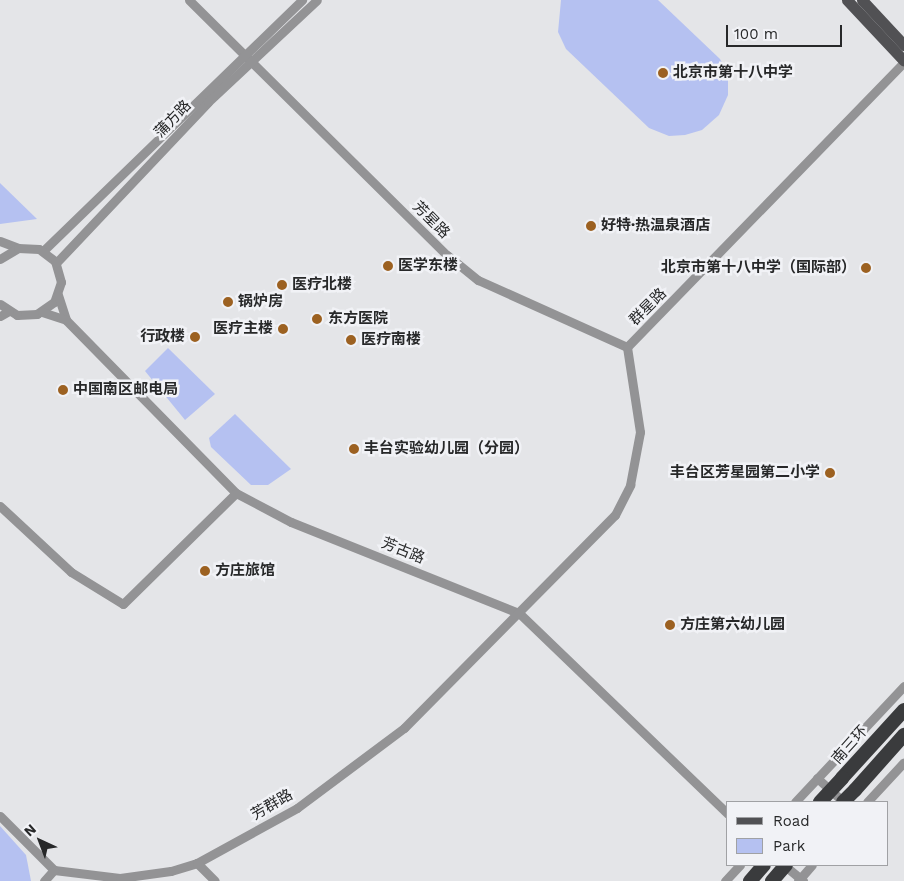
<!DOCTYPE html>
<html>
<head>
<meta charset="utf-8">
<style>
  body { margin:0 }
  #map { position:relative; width:904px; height:881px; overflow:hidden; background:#e4e5e8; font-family:"Work Sans","Noto Sans SC",sans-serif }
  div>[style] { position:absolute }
  .green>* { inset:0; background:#b5c1f1 }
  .minor>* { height:9px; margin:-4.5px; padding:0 4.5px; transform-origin:4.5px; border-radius:4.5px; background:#939395 }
  .major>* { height:11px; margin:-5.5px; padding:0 5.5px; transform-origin:5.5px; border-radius:5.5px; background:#515154 }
  .highway>* { height:14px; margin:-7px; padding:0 7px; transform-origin:7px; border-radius:7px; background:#3a3b3d }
  .highway-bridge>* { height:14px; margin:-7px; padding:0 7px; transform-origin:7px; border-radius:7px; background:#3a3b3d }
  .dots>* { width:14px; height:14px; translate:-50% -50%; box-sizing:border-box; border:2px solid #f1f2f6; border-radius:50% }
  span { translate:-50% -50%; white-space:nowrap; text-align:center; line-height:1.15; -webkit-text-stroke:5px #f1f2f6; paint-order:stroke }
  .poi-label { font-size:15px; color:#272829; font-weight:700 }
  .left { translate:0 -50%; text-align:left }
  .right { translate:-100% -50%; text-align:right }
  .street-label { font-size:15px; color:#272829 }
  .legend { position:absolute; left:726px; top:801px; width:162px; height:65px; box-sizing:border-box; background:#f1f2f6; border:1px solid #a0a1a4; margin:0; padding:6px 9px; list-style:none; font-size:15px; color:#272829 }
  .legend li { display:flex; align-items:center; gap:10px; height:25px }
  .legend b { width:25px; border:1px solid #a0a1a4 }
  .north { position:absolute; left:15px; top:816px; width:50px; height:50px; -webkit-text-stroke:4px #f1f2f6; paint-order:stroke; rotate:317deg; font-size:14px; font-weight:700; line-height:20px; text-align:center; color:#272829 }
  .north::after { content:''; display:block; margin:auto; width:18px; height:22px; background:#272829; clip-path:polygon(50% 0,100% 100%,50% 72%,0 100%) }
  .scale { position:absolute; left:726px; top:25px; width:116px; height:22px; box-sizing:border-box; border:2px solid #272829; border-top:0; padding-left:6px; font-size:15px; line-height:18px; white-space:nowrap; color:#272829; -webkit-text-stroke:4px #f1f2f6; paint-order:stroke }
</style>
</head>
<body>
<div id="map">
  <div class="green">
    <i style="clip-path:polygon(561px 0,658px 0,720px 59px,728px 75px,728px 95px,719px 115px,702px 130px,685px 135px,669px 136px,649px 128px,566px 49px,558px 32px)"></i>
    <i style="clip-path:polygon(0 183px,37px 219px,0 224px)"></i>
    <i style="clip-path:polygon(168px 348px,215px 394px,185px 420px,145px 371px)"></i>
    <i style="clip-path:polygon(235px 414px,291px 469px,268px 485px,251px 485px,211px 447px,209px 438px)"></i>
    <i style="clip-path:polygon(0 826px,26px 855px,31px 881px,0 881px)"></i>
  </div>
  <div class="minor">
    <i style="left:189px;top:0;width:363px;rotate:44.7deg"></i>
    <i style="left:447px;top:255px;width:40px;rotate:39deg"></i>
    <i style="left:478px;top:280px;width:163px;rotate:24.2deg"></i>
    <i style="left:0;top:241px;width:19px;rotate:21deg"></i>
    <i style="left:43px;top:251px;width:361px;rotate:-44.1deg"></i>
    <i style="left:0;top:259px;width:21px;rotate:-31deg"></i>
    <i style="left:18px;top:248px;width:21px;rotate:3deg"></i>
    <i style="left:39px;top:249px;width:20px;rotate:37deg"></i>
    <i style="left:55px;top:261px;width:22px;rotate:74deg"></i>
    <i style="left:61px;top:282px;width:21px;rotate:109deg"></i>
    <i style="left:54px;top:302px;width:21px;rotate:145deg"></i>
    <i style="left:37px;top:314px;width:20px;rotate:177deg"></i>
    <i style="left:17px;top:315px;width:20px;rotate:-147deg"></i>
    <i style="left:56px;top:263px;width:221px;rotate:-46.6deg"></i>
    <i style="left:208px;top:102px;width:149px;rotate:-43.1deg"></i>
    <i style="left:58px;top:295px;width:26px;rotate:72deg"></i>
    <i style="left:66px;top:320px;width:243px;rotate:45.5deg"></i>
    <i style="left:236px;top:493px;width:62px;rotate:27.8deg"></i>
    <i style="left:291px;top:522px;width:245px;rotate:21.8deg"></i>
    <i style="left:519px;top:613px;width:290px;rotate:43.9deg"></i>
    <i style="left:42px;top:312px;width:25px;rotate:18deg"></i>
    <i style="left:0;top:316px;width:10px;rotate:-29deg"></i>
    <i style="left:627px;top:347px;width:397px;rotate:-45.8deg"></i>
    <i style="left:0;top:506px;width:97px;rotate:42.9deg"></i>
    <i style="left:71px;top:572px;width:61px;rotate:31.6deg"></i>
    <i style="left:123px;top:604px;width:158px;rotate:-44.5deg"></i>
    <i style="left:817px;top:778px;width:36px;rotate:42deg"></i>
    <i style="left:795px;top:802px;width:159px;rotate:-46.8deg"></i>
    <i style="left:867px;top:802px;width:54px;rotate:-47.2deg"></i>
    <i style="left:0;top:816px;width:76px;rotate:45deg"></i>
    <i style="left:54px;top:870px;width:66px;rotate:6.9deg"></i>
    <i style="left:120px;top:878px;width:51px;rotate:-7.8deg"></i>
    <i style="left:171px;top:871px;width:27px;rotate:-17deg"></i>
    <i style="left:197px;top:863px;width:114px;rotate:-28.8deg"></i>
    <i style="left:297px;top:808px;width:134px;rotate:-36.8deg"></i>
    <i style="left:404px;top:728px;width:300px;rotate:-45.3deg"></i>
    <i style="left:615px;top:515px;width:34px;rotate:-63deg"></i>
    <i style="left:630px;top:485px;width:54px;rotate:-79.3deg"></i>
    <i style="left:640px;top:432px;width:86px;rotate:-98.7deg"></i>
    <i style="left:197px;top:863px;width:25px;rotate:45deg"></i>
    <i style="left:784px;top:865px;width:25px;rotate:40deg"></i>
    <i style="left:44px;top:881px;width:15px;rotate:-48deg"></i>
    <i style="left:725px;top:881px;width:22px;rotate:-47deg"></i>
    <i style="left:798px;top:881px;width:21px;rotate:-49deg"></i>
  </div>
  <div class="major">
    <i style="left:847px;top:0;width:83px;rotate:46.9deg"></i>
    <i style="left:862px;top:0;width:62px;rotate:47deg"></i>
  </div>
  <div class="highway">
    <i style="left:842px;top:778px;width:92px;rotate:-47.6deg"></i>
    <i style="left:855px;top:790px;width:74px;rotate:-48.3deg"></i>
  </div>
  <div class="highway-bridge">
    <i style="left:820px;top:802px;width:33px;rotate:-47deg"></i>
    <i style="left:843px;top:802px;width:17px;rotate:-45deg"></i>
    <i style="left:750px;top:881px;width:21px;rotate:-49deg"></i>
    <i style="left:772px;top:881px;width:21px;rotate:-49deg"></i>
  </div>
  <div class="dots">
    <i style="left:663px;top:73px;background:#9c6121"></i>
    <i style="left:591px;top:226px;background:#9c6121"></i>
    <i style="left:388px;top:266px;background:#9c6121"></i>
    <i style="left:866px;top:268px;background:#9c6121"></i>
    <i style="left:282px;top:285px;background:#9c6121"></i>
    <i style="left:228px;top:302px;background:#9c6121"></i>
    <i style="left:317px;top:319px;background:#9c6121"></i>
    <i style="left:283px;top:329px;background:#9c6121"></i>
    <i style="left:195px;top:337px;background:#9c6121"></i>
    <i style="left:351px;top:340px;background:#9c6121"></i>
    <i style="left:63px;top:390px;background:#9c6121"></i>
    <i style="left:354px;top:449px;background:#9c6121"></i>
    <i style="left:830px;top:473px;background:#9c6121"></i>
    <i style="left:205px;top:571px;background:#9c6121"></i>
    <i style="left:670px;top:625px;background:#9c6121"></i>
  </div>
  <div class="poi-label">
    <span class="left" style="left:673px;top:73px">北京市第十八中学</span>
    <span class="left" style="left:601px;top:226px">好特·热温泉酒店</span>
    <span class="left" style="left:398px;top:266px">医学东楼</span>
    <span class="right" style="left:856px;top:268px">北京市第十八中学（国际部）</span>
    <span class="left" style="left:292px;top:285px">医疗北楼</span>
    <span class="left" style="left:238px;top:302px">锅炉房</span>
    <span class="left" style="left:328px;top:319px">东方医院</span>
    <span class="right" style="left:273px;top:329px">医疗主楼</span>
    <span class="right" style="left:185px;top:337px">行政楼</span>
    <span class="left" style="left:361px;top:340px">医疗南楼</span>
    <span class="left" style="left:73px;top:390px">中国南区邮电局</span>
    <span class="left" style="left:364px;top:449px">丰台实验幼儿园（分园）</span>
    <span class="right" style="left:820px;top:473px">丰台区芳星园第二小学</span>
    <span class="left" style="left:215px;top:571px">方庄旅馆</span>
    <span class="left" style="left:680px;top:625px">方庄第六幼儿园</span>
  </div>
  <div class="street-label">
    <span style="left:173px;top:119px;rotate:-46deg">蒲方路</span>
    <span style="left:431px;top:220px;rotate:45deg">芳星路</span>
    <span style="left:648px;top:307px;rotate:-45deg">群星路</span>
    <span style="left:403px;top:551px;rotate:22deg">芳古路</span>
    <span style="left:850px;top:745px;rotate:-48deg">南三环</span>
    <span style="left:272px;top:805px;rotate:-30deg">芳群路</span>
  </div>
  <ul class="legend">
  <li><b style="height:6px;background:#515154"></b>Road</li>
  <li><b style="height:14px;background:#b5c1f1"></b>Park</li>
  </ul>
  <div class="north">N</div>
  <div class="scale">100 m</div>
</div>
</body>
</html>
